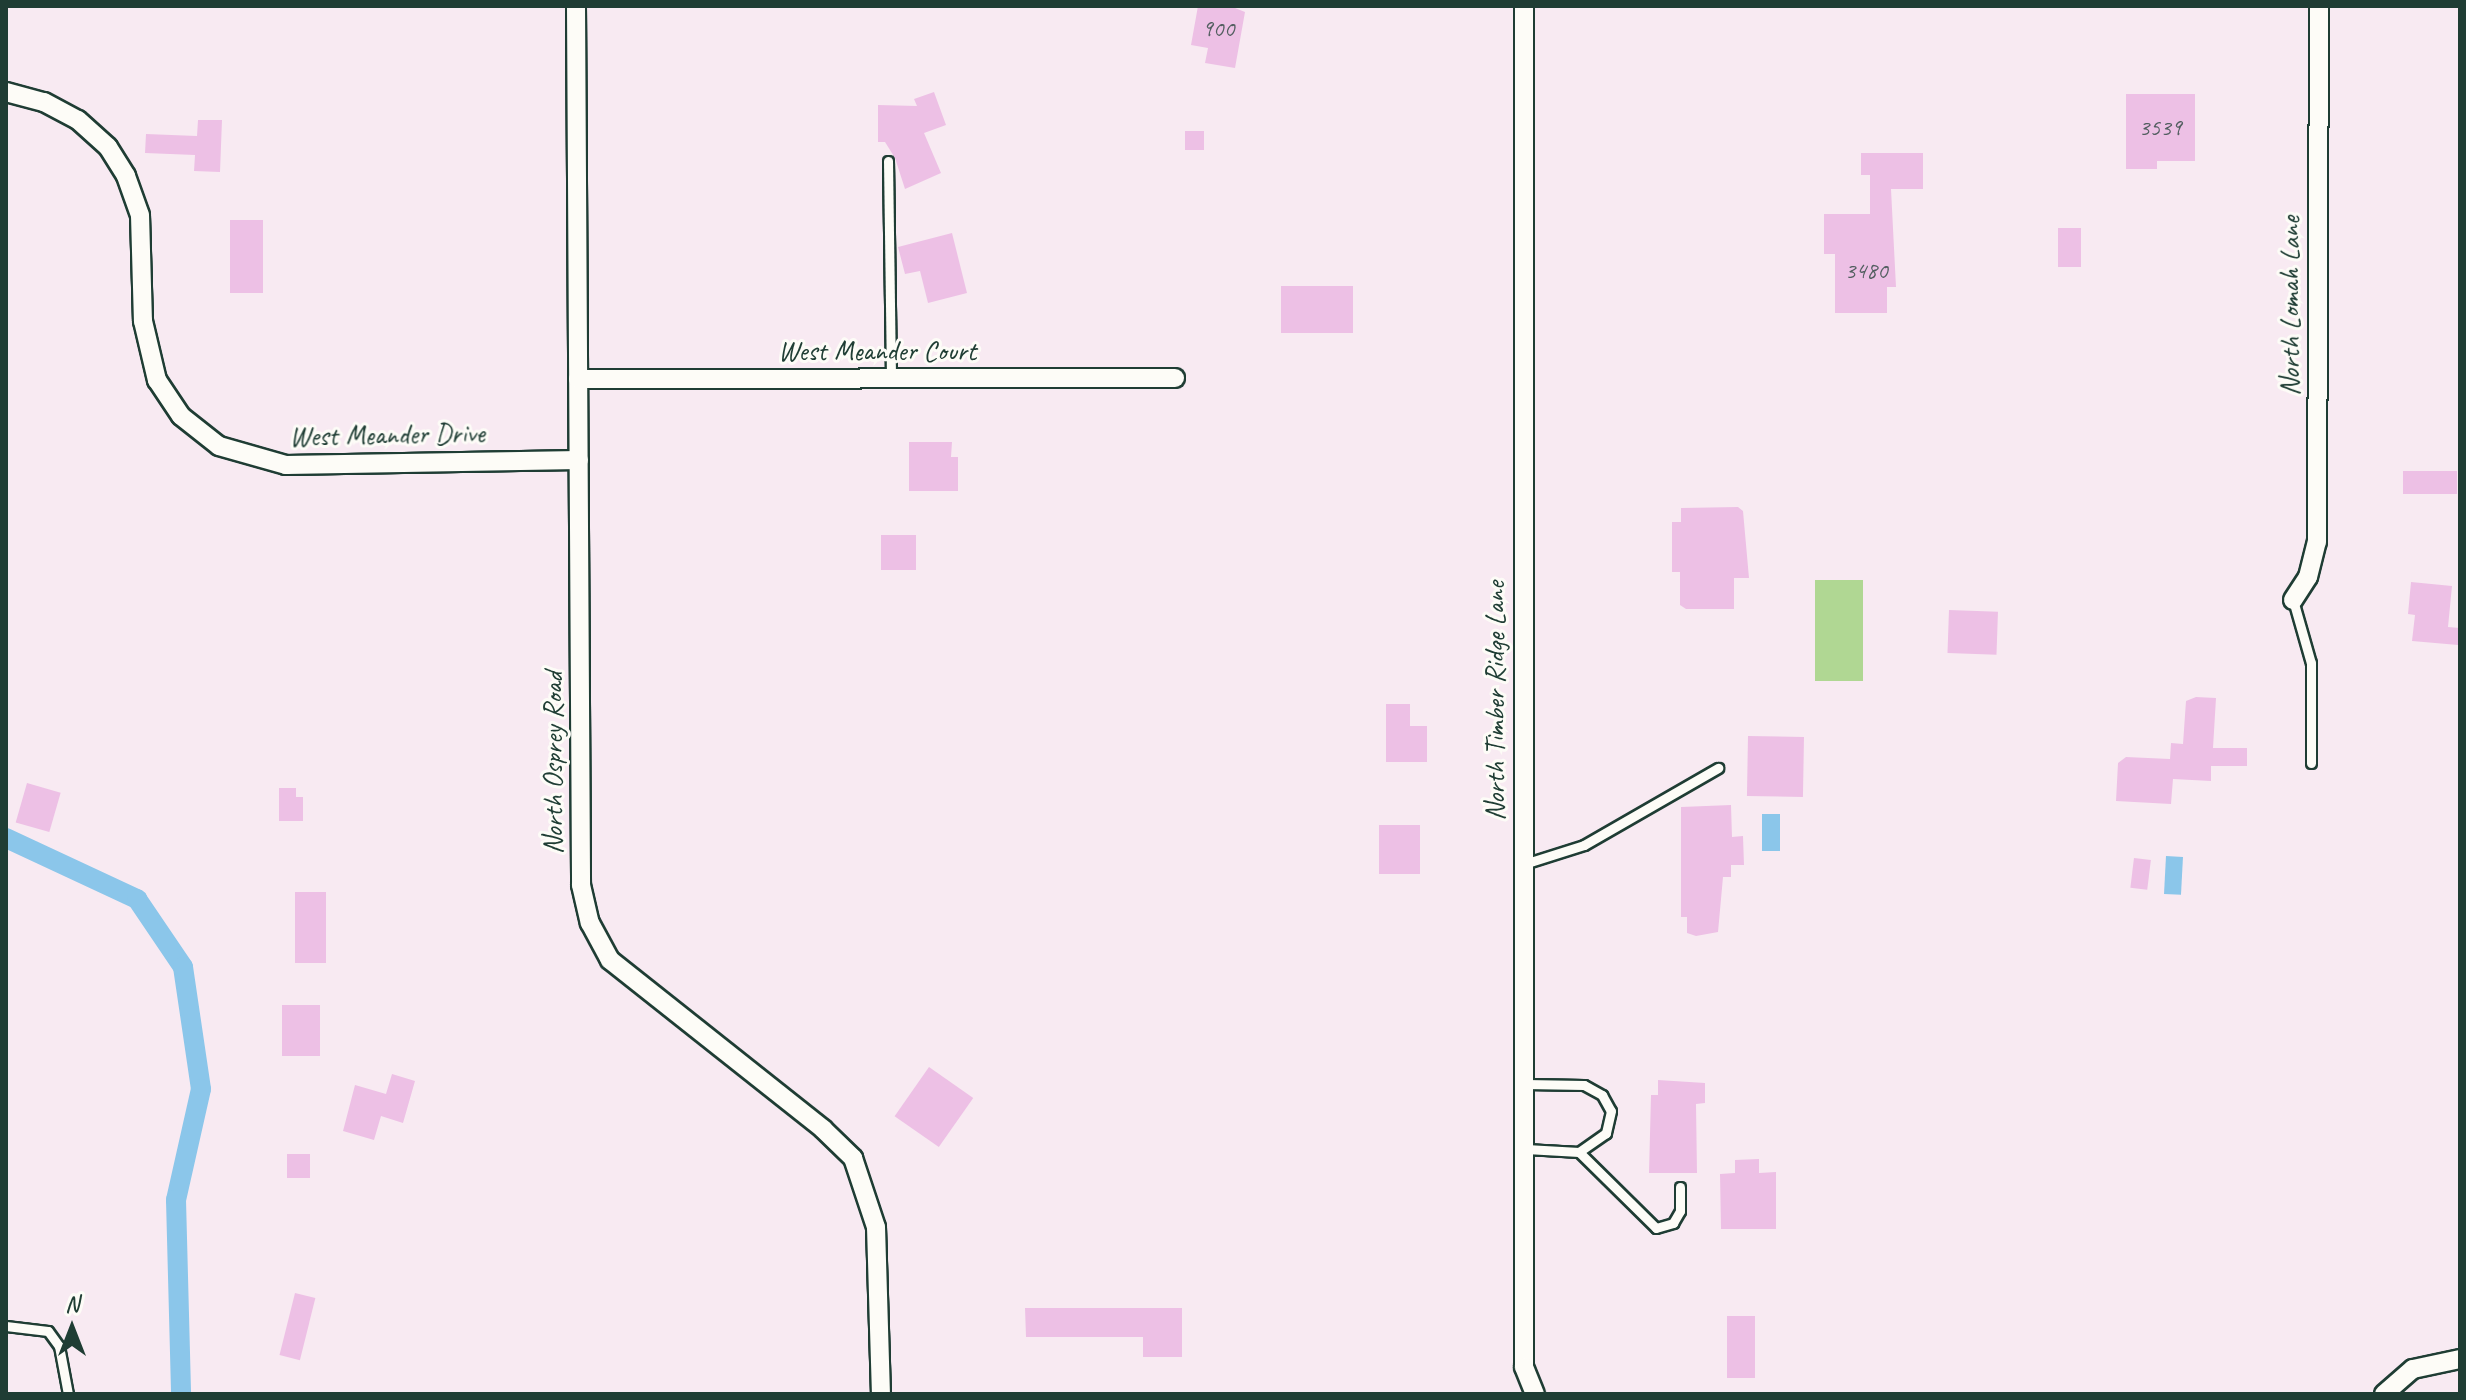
<!DOCTYPE html>
<html>
<head>
<meta charset="utf-8">
<style>
  body { margin:0 }
  #map { position:relative; width:2466px; height:1400px; overflow:hidden; background:#f8eaf2; font-family:Caveat,sans-serif }
  div>[style] { position:absolute }
  .green>* { inset:0; background:#b0d793; transform-origin:0 0 }
  .water>* { inset:0; background:#8bc6ea; transform-origin:0 0 }
  .canal>* { height:20px; margin:-10px; padding:0 10px; transform-origin:10px; border-radius:10px; background:#8bc6ea }
  .building>* { inset:0; background:#edc0e5; transform-origin:0 0 }
  .roads { filter:drop-shadow(2px 0 #1f3d34) drop-shadow(-2px 0 #1f3d34) drop-shadow(0 2px #1f3d34) drop-shadow(0 -2px #1f3d34) }
  .lane>* { height:9px; margin:-4.5px; padding:0 4.5px; transform-origin:4.5px; border-radius:4.5px; background:#fdfcf7 }
  .street>* { height:18px; margin:-9px; padding:0 9px; transform-origin:9px; border-radius:9px; background:#fdfcf7 }
  span { translate:-50% -50%; white-space:nowrap; text-align:center; line-height:1.15; -webkit-text-stroke:6px #fdfcf7; paint-order:stroke }
  .number-label { font-size:24px; color:#525e60 }
  .number-label span { -webkit-text-stroke-width:0 }
  .street-label { font-size:28px; color:#1f3d34 }
  .frame { position:absolute; inset:0; border:8px solid #1f3d34; pointer-events:none }
  .north { position:absolute; left:32px; top:1288px; width:80px; height:80px; -webkit-text-stroke:6px #fdfcf7; paint-order:stroke; rotate:0deg; font-size:22px; font-weight:700; line-height:32px; text-align:center; color:#1f3d34 }
  .north::after { content:''; display:block; margin:auto; width:28px; height:36px; background:#1f3d34; clip-path:polygon(50% 0,100% 100%,50% 72%,0 100%) }
</style>
</head>
<body>
<div id="map">
  <div class="green">
    <i style="left:1815px;top:580px;width:48px;height:101px"></i>
  </div>
  <div class="water">
    <i style="left:1762px;top:814px;width:18px;height:37px"></i>
    <i style="left:2166px;top:856px;width:17px;height:38px;rotate:3deg"></i>
  </div>
  <div class="canal">
    <i style="left:6px;top:838px;width:145px;rotate:25deg"></i>
    <i style="left:137px;top:899px;width:82px;rotate:55.9deg"></i>
    <i style="left:183px;top:967px;width:123px;rotate:81.6deg"></i>
    <i style="left:201px;top:1089px;width:114px;rotate:102.7deg"></i>
    <i style="left:176px;top:1200px;width:194px;rotate:88.5deg"></i>
  </div>
  <div class="building">
    <i style="clip-path:polygon(1198px 6px,1230px 6px,1245px 12px,1235px 68px,1205px 63px,1208px 48px,1191px 45px)"></i>
    <i style="clip-path:polygon(934px 92px,946px 125px,924px 133px,941px 173px,905px 189px,895px 158px,885px 142px,878px 142px,878px 105px,917px 106px,914px 99px)"></i>
    <i style="clip-path:polygon(2126px 94px,2195px 94px,2195px 161px,2157px 161px,2157px 169px,2126px 169px)"></i>
    <i style="clip-path:polygon(198px 120px,222px 120px,220px 172px,194px 171px,195px 155px,145px 153px,146px 134px,197px 136px)"></i>
    <i style="left:1185px;top:131px;width:19px;height:19px"></i>
    <i style="clip-path:polygon(1861px 153px,1923px 153px,1923px 189px,1891px 189px,1896px 287px,1887px 287px,1887px 313px,1835px 313px,1835px 254px,1824px 254px,1824px 214px,1870px 214px,1870px 175px,1861px 175px)"></i>
    <i style="left:230px;top:220px;width:33px;height:73px"></i>
    <i style="left:2058px;top:228px;width:23px;height:39px"></i>
    <i style="clip-path:polygon(952px 233px,967px 293px,928px 303px,920px 271px,905px 274px,898px 247px)"></i>
    <i style="left:1353px;top:286px;width:47px;height:72px;rotate:90deg"></i>
    <i style="clip-path:polygon(909px 442px,952px 442px,951px 457px,958px 457px,958px 491px,909px 491px)"></i>
    <i style="left:2403px;top:471px;width:54px;height:23px"></i>
    <i style="clip-path:polygon(1738px 507px,1743px 511px,1749px 578px,1734px 578px,1734px 609px,1686px 609px,1680px 605px,1680px 572px,1672px 572px,1672px 522px,1681px 522px,1681px 508px)"></i>
    <i style="left:881px;top:535px;width:35px;height:35px"></i>
    <i style="clip-path:polygon(2411px 582px,2452px 586px,2448px 627px,2460px 628px,2458px 645px,2412px 641px,2415px 615px,2408px 614px)"></i>
    <i style="left:1949px;top:610px;width:49px;height:43px;rotate:2deg"></i>
    <i style="clip-path:polygon(2196px 697px,2216px 698px,2213px 748px,2247px 748px,2247px 766px,2211px 766px,2211px 781px,2173px 779px,2171px 804px,2116px 801px,2118px 763px,2126px 757px,2170px 759px,2171px 743px,2183px 744px,2186px 701px)"></i>
    <i style="clip-path:polygon(1386px 704px,1410px 704px,1410px 726px,1427px 726px,1427px 762px,1386px 762px)"></i>
    <i style="left:1748px;top:736px;width:56px;height:60px;rotate:1deg"></i>
    <i style="left:27px;top:783px;width:35px;height:41px;rotate:16deg"></i>
    <i style="clip-path:polygon(279px 788px,296px 788px,296px 797px,303px 797px,303px 821px,279px 821px)"></i>
    <i style="clip-path:polygon(1731px 805px,1732px 837px,1743px 836px,1744px 865px,1731px 865px,1731px 877px,1723px 877px,1718px 932px,1696px 936px,1687px 933px,1687px 917px,1681px 917px,1681px 807px)"></i>
    <i style="left:1379px;top:825px;width:41px;height:49px"></i>
    <i style="left:2134px;top:858px;width:17px;height:30px;rotate:7deg"></i>
    <i style="left:295px;top:892px;width:31px;height:71px"></i>
    <i style="left:282px;top:1005px;width:38px;height:51px"></i>
    <i style="left:929px;top:1067px;width:54px;height:60px;rotate:35deg"></i>
    <i style="clip-path:polygon(392px 1074px,415px 1081px,403px 1123px,381px 1116px,374px 1140px,343px 1131px,355px 1085px,386px 1094px)"></i>
    <i style="clip-path:polygon(1658px 1080px,1705px 1083px,1705px 1103px,1696px 1104px,1697px 1173px,1649px 1173px,1651px 1095px,1658px 1095px)"></i>
    <i style="left:287px;top:1154px;width:23px;height:24px"></i>
    <i style="clip-path:polygon(1759px 1159px,1759px 1173px,1776px 1172px,1776px 1229px,1721px 1229px,1720px 1174px,1735px 1173px,1735px 1160px)"></i>
    <i style="left:295px;top:1293px;width:21px;height:64px;rotate:14deg"></i>
    <i style="clip-path:polygon(1025px 1308px,1182px 1308px,1182px 1357px,1143px 1357px,1143px 1337px,1026px 1337px)"></i>
    <i style="left:1727px;top:1316px;width:28px;height:62px"></i>
  </div>
  <div class="roads">
    <div class="lane">
      <i style="left:888px;top:161px;width:218px;rotate:89.2deg"></i>
      <i style="left:2293px;top:600px;width:66px;rotate:74.1deg"></i>
      <i style="left:2311px;top:663px;width:100px;rotate:90deg"></i>
      <i style="left:1524px;top:864px;width:63px;rotate:-17.6deg"></i>
      <i style="left:1584px;top:845px;width:155px;rotate:-29.9deg"></i>
      <i style="left:1525px;top:1084px;width:59px;rotate:1deg"></i>
      <i style="left:1584px;top:1085px;width:21px;rotate:29deg"></i>
      <i style="left:1602px;top:1095px;width:18px;rotate:61deg"></i>
      <i style="left:1611px;top:1111px;width:23px;rotate:103deg"></i>
      <i style="left:1606px;top:1133px;width:33px;rotate:145deg"></i>
      <i style="left:1526px;top:1149px;width:53px;rotate:3.2deg"></i>
      <i style="left:1579px;top:1152px;width:108px;rotate:44.6deg"></i>
      <i style="left:1656px;top:1228px;width:18px;rotate:-16deg"></i>
      <i style="left:1673px;top:1223px;width:14px;rotate:-60deg"></i>
      <i style="left:1680px;top:1211px;width:24px;rotate:-90deg"></i>
      <i style="left:6px;top:1326px;width:42px;rotate:6.8deg"></i>
      <i style="left:48px;top:1331px;width:19px;rotate:54deg"></i>
      <i style="left:59px;top:1346px;width:49px;rotate:79.4deg"></i>
    </div>
    <div class="street">
      <i style="left:576px;top:6px;width:879px;rotate:89.67deg"></i>
      <i style="left:581px;top:885px;width:39px;rotate:77deg"></i>
      <i style="left:590px;top:923px;width:42px;rotate:61.6deg"></i>
      <i style="left:610px;top:960px;width:272px;rotate:38.4deg"></i>
      <i style="left:823px;top:1129px;width:42px;rotate:44deg"></i>
      <i style="left:853px;top:1158px;width:73px;rotate:71.6deg"></i>
      <i style="left:876px;top:1227px;width:167px;rotate:88.3deg"></i>
      <i style="left:1524px;top:6px;width:1361px;rotate:90deg"></i>
      <i style="left:1524px;top:1367px;width:29px;rotate:68deg"></i>
      <i style="left:6px;top:92px;width:39px;rotate:15deg"></i>
      <i style="left:44px;top:102px;width:38px;rotate:28deg"></i>
      <i style="left:78px;top:120px;width:40px;rotate:42deg"></i>
      <i style="left:108px;top:147px;width:34px;rotate:58deg"></i>
      <i style="left:126px;top:176px;width:41px;rotate:70.3deg"></i>
      <i style="left:140px;top:215px;width:106px;rotate:88.4deg"></i>
      <i style="left:143px;top:321px;width:61px;rotate:76.7deg"></i>
      <i style="left:157px;top:380px;width:43px;rotate:56.3deg"></i>
      <i style="left:181px;top:416px;width:48px;rotate:38.3deg"></i>
      <i style="left:219px;top:446px;width:70px;rotate:15.8deg"></i>
      <i style="left:286px;top:465px;width:293px;rotate:-1deg"></i>
      <i style="left:578px;top:379px;width:597px;rotate:-0.1deg"></i>
      <i style="left:2293px;top:600px;width:27px;rotate:-57deg"></i>
      <i style="left:2308px;top:577px;width:36px;rotate:-76deg"></i>
      <i style="left:2317px;top:542px;width:536px;rotate:-89.79deg"></i>
      <i style="left:2384px;top:1394px;width:38px;rotate:-41deg"></i>
      <i style="left:2413px;top:1369px;width:48px;rotate:-12deg"></i>
    </div>
  </div>
  <div class="number-label">
    <span style="left:1218px;top:29px">900</span>
    <span style="left:2160px;top:128px">3539</span>
    <span style="left:1866px;top:271px">3480</span>
  </div>
  <div class="street-label">
    <span style="left:2290px;top:306px;rotate:-90deg">North Lomah Lane</span>
    <span style="left:877px;top:351px">West Meander Court</span>
    <span style="left:387px;top:435px;rotate:-1deg">West Meander Drive</span>
    <span style="left:1495px;top:701px;rotate:-90deg">North Timber Ridge Lane</span>
    <span style="left:553px;top:763px;rotate:-90deg">North Osprey Road</span>
  </div>
  <div class="frame"></div>
  <div class="north">N</div>
</div>
</body>
</html>
